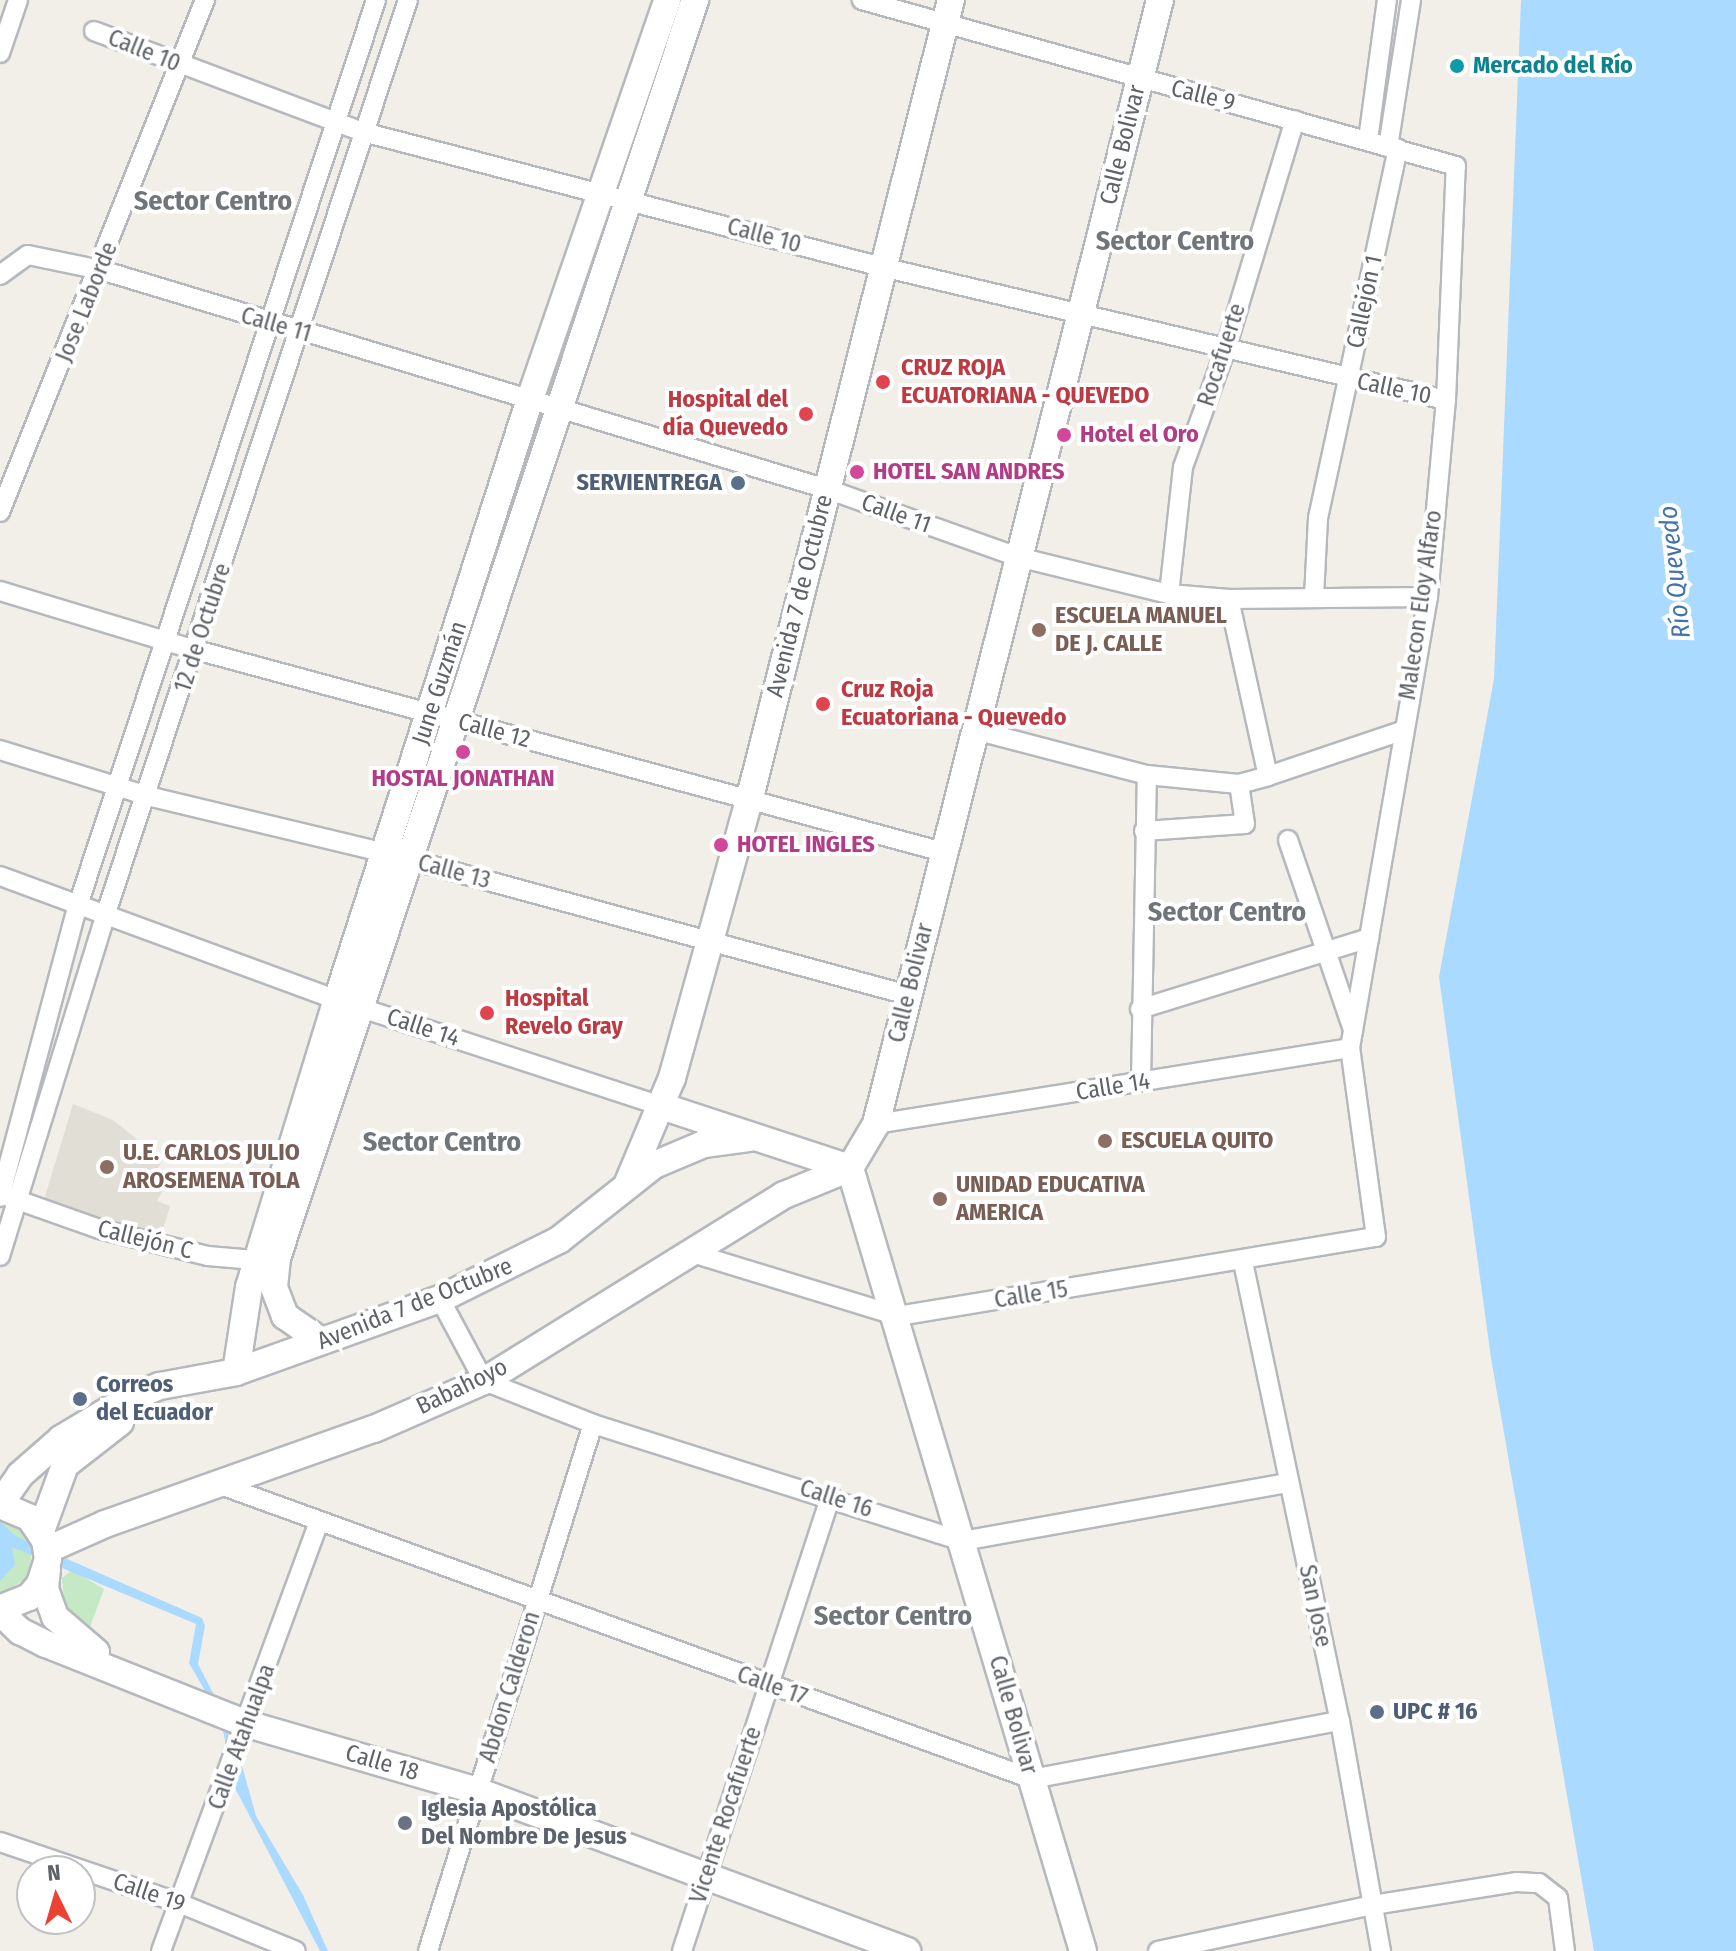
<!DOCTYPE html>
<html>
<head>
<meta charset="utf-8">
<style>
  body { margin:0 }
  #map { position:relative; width:1736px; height:1951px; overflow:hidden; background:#f1efe8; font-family:"Fira Sans Condensed",sans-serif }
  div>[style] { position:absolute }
  .education>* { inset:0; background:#e1ded6 }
  .green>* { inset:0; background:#c5e8c5 }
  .water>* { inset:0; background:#aadaff }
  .roads { filter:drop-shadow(2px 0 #b5b8bc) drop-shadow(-2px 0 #b5b8bc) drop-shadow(0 2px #b5b8bc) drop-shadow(0 -2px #b5b8bc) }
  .street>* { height:18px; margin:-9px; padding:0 9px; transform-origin:9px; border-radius:9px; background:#fff }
  .secondary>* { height:26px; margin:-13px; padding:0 13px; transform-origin:13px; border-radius:13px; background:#fff }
  .dots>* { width:22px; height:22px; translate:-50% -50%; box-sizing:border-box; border:4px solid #fff; border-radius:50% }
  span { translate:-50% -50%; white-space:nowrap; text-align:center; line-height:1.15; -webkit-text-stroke:8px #fff; paint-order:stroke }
  .street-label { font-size:24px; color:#5f6368 }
  .culture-label { font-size:24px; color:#0d838f; font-weight:700 }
  .left { translate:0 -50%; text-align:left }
  .health-label { font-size:24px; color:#be3a42; font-weight:700 }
  .right { translate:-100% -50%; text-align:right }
  .hotel-label { font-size:24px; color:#b23c85; font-weight:700 }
  .service-label { font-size:24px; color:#4e5e75; font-weight:700 }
  .education-label { font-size:24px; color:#785e54; font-weight:700 }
  .worship-label { font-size:24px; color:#5b616d; font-weight:700 }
  .water-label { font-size:26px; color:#4174aa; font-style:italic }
  .quarter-label { font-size:28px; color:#70757a; font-weight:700 }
  .north { position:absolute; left:16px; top:1855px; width:80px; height:80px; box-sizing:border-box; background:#fff; border:2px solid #bfc1c3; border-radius:50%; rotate:355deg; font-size:22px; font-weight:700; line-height:32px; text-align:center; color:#5f6368 }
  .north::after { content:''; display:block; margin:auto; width:28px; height:36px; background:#ea4335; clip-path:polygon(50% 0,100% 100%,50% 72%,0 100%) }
</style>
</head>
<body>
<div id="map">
  <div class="education">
    <i style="clip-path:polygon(73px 1104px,113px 1120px,163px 1160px,155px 1173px,168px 1181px,157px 1201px,170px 1206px,160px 1240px,43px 1203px)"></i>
  </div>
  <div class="green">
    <i style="clip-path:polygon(0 1522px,20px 1530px,32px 1552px,28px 1577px,0 1596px)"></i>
    <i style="clip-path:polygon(72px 1570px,104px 1589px,90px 1627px,69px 1613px,64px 1602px,62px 1578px)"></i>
  </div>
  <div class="water">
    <i style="clip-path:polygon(1521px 0,1736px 0,1736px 1951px,1594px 1951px,1491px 1358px,1439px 977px,1494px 679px)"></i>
    <i style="clip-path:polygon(0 1522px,17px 1537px,202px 1618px,205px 1626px,198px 1664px,232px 1730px,256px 1816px,303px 1895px,328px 1951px,320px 1951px,236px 1790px,220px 1717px,189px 1663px,196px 1624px,12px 1547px,15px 1565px,0 1581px)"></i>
  </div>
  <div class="roads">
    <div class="street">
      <i style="left:94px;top:31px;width:287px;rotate:20.6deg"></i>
      <i style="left:363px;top:132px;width:536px;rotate:14.58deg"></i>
      <i style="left:882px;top:267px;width:579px;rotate:13.27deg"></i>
      <i style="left:0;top:53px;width:56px;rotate:-71.2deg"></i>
      <i style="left:1368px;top:140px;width:141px;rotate:-82.3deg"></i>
      <i style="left:1388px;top:147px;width:149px;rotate:-81.1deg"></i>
      <i style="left:0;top:275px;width:34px;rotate:-36deg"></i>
      <i style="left:28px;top:255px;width:75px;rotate:11.6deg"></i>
      <i style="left:101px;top:270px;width:758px;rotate:16.79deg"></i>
      <i style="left:827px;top:489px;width:203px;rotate:19.6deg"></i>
      <i style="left:1018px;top:557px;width:155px;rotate:13.8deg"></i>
      <i style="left:1169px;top:594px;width:60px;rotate:4.8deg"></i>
      <i style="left:1229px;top:599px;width:199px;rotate:-0.6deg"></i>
      <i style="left:0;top:512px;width:552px;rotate:-68.18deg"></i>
      <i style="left:0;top:591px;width:205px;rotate:16.8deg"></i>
      <i style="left:196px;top:650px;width:774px;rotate:15.13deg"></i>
      <i style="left:1169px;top:594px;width:128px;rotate:-83.7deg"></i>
      <i style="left:1183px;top:467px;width:127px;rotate:-70.1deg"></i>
      <i style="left:1226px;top:348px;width:238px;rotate:-73.2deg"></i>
      <i style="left:1314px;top:597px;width:79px;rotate:-87.1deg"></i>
      <i style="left:1318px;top:518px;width:378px;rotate:-77.8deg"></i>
      <i style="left:1229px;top:599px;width:181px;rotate:77.6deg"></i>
      <i style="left:1268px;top:776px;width:141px;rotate:-18.6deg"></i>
      <i style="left:975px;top:730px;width:178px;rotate:14.7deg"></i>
      <i style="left:1147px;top:775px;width:92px;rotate:5.6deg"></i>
      <i style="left:1239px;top:784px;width:30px;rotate:-15deg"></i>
      <i style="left:0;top:750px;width:155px;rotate:17.3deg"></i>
      <i style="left:148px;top:796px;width:244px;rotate:13.5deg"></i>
      <i style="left:385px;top:853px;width:542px;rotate:15.19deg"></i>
      <i style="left:1144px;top:831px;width:101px;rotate:-4deg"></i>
      <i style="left:1245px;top:824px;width:40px;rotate:-98.5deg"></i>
      <i style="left:1288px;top:840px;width:201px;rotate:71.1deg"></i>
      <i style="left:0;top:876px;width:359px;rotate:20.2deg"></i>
      <i style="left:337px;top:1000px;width:341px;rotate:18.1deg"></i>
      <i style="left:1140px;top:1009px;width:240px;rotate:-17.2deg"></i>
      <i style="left:1141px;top:1082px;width:307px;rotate:-88.9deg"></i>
      <i style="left:876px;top:1124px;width:480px;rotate:-9.1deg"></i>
      <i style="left:6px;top:1196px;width:99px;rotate:19.5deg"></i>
      <i style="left:99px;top:1229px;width:112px;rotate:13.9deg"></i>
      <i style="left:208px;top:1256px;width:58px;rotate:4.9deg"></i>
      <i style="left:0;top:1197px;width:299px;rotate:-75.1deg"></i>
      <i style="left:77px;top:908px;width:956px;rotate:-71.77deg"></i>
      <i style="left:692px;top:1253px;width:215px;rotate:17deg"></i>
      <i style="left:898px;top:1316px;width:484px;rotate:-9.4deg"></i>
      <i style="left:1376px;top:1237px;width:191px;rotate:-97.8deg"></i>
      <i style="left:1350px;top:1048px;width:458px;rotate:-80.2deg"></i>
      <i style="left:1428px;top:597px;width:198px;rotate:-84.8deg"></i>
      <i style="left:1446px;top:400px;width:234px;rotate:-87.6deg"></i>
      <i style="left:1456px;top:166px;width:617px;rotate:-164.39deg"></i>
      <i style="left:0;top:1256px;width:353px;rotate:-72.8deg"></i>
      <i style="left:104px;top:919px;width:968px;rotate:-71.7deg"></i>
      <i style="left:1243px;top:1262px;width:469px;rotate:78.1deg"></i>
      <i style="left:1340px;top:1721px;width:234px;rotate:79.9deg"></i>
      <i style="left:440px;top:1299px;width:93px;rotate:61.8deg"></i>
      <i style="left:484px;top:1381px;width:117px;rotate:21.5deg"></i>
      <i style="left:593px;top:1424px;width:387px;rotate:17.6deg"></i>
      <i style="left:962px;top:1541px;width:332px;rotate:-10.1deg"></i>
      <i style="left:218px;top:1484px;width:866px;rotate:19.92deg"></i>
      <i style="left:1032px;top:1779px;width:313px;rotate:-10.7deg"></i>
      <i style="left:0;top:1842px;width:189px;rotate:18.8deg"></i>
      <i style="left:179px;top:1903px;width:126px;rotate:22.3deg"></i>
      <i style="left:161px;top:1951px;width:457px;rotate:-69.8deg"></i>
      <i style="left:428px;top:1951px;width:552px;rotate:-72.62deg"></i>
      <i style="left:682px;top:1951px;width:479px;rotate:-71.9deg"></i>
      <i style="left:1158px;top:1951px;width:220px;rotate:-12.1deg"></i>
      <i style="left:1373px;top:1905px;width:146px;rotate:-9.1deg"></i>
      <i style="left:1517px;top:1882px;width:22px;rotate:3deg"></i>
      <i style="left:1539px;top:1883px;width:24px;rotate:38deg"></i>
      <i style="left:1558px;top:1898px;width:53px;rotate:82.5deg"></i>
    </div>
    <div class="secondary">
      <i style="left:661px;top:1106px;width:199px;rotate:18.2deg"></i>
      <i style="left:627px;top:1185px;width:116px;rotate:-67.2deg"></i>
      <i style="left:672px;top:1078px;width:292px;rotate:-74.5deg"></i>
      <i style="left:750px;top:797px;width:822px;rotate:-75.85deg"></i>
      <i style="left:321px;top:1341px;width:44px;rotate:-145.2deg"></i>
      <i style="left:285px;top:1316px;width:31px;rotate:-111deg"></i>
      <i style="left:274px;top:1287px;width:29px;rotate:-84deg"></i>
      <i style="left:277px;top:1258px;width:1326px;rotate:-71.62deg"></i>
      <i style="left:236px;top:1372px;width:86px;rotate:-81.3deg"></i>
      <i style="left:249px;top:1287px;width:300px;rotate:-73deg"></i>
      <i style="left:337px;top:1000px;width:631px;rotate:-72.2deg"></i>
      <i style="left:530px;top:399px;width:422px;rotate:-71deg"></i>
      <i style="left:0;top:1504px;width:35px;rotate:-55deg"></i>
      <i style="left:20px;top:1475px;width:55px;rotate:-41.3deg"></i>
      <i style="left:61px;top:1439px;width:74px;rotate:-31.1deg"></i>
      <i style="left:124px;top:1401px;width:39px;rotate:-23deg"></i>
      <i style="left:160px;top:1386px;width:77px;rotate:-10.4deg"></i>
      <i style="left:236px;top:1372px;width:217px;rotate:-19.7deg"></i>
      <i style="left:440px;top:1299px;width:133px;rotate:-26.4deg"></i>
      <i style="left:559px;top:1240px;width:121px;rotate:-38.3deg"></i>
      <i style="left:654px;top:1165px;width:54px;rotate:-22.8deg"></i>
      <i style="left:704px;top:1144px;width:45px;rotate:-7.6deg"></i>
      <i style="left:0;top:1505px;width:33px;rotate:23deg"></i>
      <i style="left:30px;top:1518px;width:27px;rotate:56deg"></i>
      <i style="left:45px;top:1540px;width:19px;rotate:81deg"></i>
      <i style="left:48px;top:1559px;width:26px;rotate:108deg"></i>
      <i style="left:40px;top:1584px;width:17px;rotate:130deg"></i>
      <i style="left:29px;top:1597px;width:31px;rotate:158deg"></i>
      <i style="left:41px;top:1531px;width:70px;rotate:-70deg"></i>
      <i style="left:65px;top:1465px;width:70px;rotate:-38deg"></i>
      <i style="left:47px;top:1550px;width:64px;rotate:-24.1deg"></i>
      <i style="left:105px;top:1524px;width:285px;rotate:-19.5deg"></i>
      <i style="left:374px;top:1429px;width:120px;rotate:-23.6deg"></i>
      <i style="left:484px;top:1381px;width:353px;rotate:-31.8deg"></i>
      <i style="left:784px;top:1195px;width:71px;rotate:-22.2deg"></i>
      <i style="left:47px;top:1569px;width:20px;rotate:96deg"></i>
      <i style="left:45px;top:1589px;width:30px;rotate:70deg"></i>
      <i style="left:55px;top:1617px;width:54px;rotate:40.5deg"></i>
      <i style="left:0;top:1612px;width:28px;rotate:44deg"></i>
      <i style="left:20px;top:1631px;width:29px;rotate:27deg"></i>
      <i style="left:46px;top:1644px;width:216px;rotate:21.7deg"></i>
      <i style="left:247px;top:1724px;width:240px;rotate:16.2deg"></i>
      <i style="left:477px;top:1791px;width:459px;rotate:20.4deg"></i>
      <i style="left:1083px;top:1951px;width:817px;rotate:-106.57deg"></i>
      <i style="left:850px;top:1168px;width:51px;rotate:-59.4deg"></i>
      <i style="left:876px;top:1124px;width:1159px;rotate:-75.82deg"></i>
    </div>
  </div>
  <div class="dots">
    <i style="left:1457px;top:66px;background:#0f9aa8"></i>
    <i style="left:883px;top:382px;background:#e0444e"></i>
    <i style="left:806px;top:414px;background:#e0444e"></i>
    <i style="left:1064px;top:435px;background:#d1479c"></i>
    <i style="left:857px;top:472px;background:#d1479c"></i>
    <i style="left:738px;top:483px;background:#5c6f8a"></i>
    <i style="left:1039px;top:630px;background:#8d6e63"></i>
    <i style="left:823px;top:704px;background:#e0444e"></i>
    <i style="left:463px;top:752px;background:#d1479c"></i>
    <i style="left:721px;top:845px;background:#d1479c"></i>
    <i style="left:487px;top:1013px;background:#e0444e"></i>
    <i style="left:1105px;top:1141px;background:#8d6e63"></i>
    <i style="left:107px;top:1167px;background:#8d6e63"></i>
    <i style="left:940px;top:1199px;background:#8d6e63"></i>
    <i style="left:80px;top:1399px;background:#5c6f8a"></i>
    <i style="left:1377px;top:1712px;background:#5c6f8a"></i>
    <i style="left:405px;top:1823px;background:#6b7280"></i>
  </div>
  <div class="street-label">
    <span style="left:144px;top:51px;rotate:22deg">Calle 10</span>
    <span style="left:1203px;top:96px;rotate:14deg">Calle 9</span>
    <span style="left:1123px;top:145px;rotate:-76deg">Calle Bolivar</span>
    <span style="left:764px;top:236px;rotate:15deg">Calle 10</span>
    <span style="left:87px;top:302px;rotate:-68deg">Jose Laborde</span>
    <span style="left:1365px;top:302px;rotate:-78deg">Callejón 1</span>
    <span style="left:276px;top:325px;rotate:16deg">Calle 11</span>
    <span style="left:1222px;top:355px;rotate:-72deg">Rocafuerte</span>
    <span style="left:1394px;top:389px;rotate:12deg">Calle 10</span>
    <span style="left:896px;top:514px;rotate:20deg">Calle 11</span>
    <span style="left:800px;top:596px;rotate:-76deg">Avenida 7 de Octubre</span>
    <span style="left:1421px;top:605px;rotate:-82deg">Malecon Eloy Alfaro</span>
    <span style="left:203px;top:628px;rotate:-72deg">12 de Octubre</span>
    <span style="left:440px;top:683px;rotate:-72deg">June Guzmán</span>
    <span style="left:494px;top:731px;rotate:15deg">Calle 12</span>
    <span style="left:454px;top:872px;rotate:15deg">Calle 13</span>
    <span style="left:911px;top:983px;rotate:-76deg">Calle Bolivar</span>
    <span style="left:423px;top:1028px;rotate:18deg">Calle 14</span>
    <span style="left:1113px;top:1087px;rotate:-9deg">Calle 14</span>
    <span style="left:145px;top:1240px;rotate:14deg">Callejón C</span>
    <span style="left:1031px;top:1295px;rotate:-9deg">Calle 15</span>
    <span style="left:415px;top:1304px;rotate:-22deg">Avenida 7 de Octubre</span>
    <span style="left:462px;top:1387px;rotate:-26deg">Babahoyo</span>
    <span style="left:836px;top:1499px;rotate:18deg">Calle 16</span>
    <span style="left:1315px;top:1606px;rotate:78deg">San Jose</span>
    <span style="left:772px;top:1686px;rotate:20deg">Calle 17</span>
    <span style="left:510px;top:1687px;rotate:-73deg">Abdon Calderon</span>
    <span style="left:1013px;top:1715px;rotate:74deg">Calle Bolivar</span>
    <span style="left:242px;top:1737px;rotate:-70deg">Calle Atahualpa</span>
    <span style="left:382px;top:1763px;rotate:16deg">Calle 18</span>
    <span style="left:726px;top:1815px;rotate:-72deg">Vicente Rocafuerte</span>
    <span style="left:149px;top:1893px;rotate:19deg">Calle 19</span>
  </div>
  <div class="culture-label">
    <span class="left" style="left:1473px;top:66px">Mercado del Río</span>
  </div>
  <div class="health-label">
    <span class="left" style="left:901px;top:382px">CRUZ ROJA<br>ECUATORIANA - QUEVEDO</span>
    <span class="right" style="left:788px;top:414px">Hospital del<br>día Quevedo</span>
    <span class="left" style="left:841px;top:704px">Cruz Roja<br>Ecuatoriana - Quevedo</span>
    <span class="left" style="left:505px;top:1013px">Hospital<br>Revelo Gray</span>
  </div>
  <div class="hotel-label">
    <span class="left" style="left:1080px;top:435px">Hotel el Oro</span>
    <span class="left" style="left:873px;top:472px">HOTEL SAN ANDRES</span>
    <span style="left:463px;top:779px">HOSTAL JONATHAN</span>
    <span class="left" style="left:737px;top:845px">HOTEL INGLES</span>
  </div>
  <div class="service-label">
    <span class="right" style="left:722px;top:483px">SERVIENTREGA</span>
    <span class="left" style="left:96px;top:1399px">Correos<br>del Ecuador</span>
    <span class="left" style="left:1393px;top:1712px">UPC # 16</span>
  </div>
  <div class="education-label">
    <span class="left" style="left:1055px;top:630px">ESCUELA MANUEL<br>DE J. CALLE</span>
    <span class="left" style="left:1121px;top:1141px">ESCUELA QUITO</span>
    <span class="left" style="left:123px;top:1167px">U.E. CARLOS JULIO<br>AROSEMENA TOLA</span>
    <span class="left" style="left:956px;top:1199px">UNIDAD EDUCATIVA<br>AMERICA</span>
  </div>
  <div class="worship-label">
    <span class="left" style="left:421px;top:1823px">Iglesia Apostólica<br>Del Nombre De Jesus</span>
  </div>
  <div class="water-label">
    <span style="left:1675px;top:572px;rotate:-96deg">Río Quevedo</span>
  </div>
  <div class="quarter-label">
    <span style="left:213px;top:201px">Sector Centro</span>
    <span style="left:1175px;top:241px">Sector Centro</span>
    <span style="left:1227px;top:912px">Sector Centro</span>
    <span style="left:442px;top:1142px">Sector Centro</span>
    <span style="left:893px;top:1616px">Sector Centro</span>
  </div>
  <div class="north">N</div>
</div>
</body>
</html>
